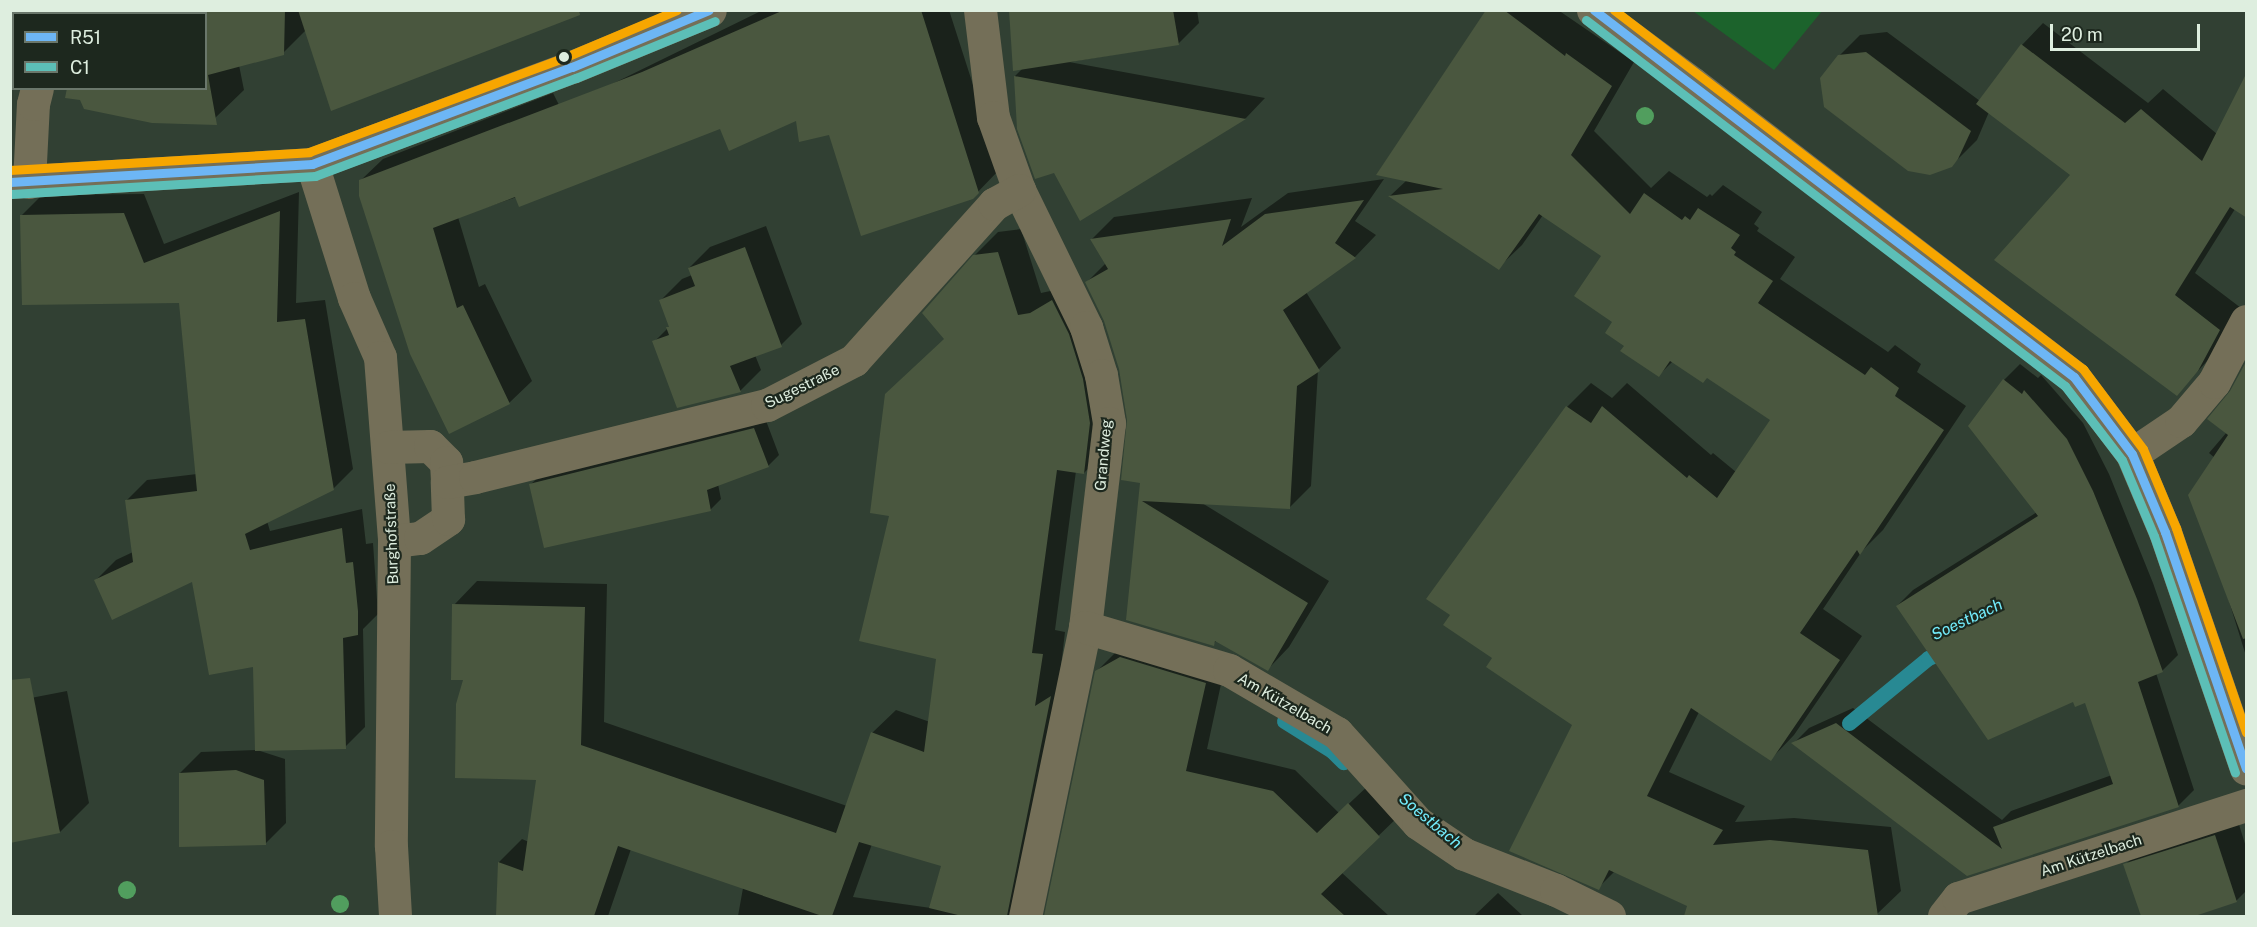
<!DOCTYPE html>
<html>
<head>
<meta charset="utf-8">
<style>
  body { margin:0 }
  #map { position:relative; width:2257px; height:927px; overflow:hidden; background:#314033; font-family:"Public Sans",sans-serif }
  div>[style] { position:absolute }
  .green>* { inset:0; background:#1c632c }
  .shadow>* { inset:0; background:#0007 }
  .stream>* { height:15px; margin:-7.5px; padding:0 7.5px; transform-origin:7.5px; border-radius:7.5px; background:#288993 }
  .building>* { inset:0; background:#4a573f }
  .street>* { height:33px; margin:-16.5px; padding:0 16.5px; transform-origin:16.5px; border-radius:16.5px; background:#746f58 }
  .bus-1>* { height:9px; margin:-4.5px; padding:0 4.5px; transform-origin:4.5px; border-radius:4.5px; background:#6db6f5 }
  .bus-2>* { height:9px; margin:-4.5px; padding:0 4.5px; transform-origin:4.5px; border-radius:4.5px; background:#5cbfb7 }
  .bus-3>* { height:9px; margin:-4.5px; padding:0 4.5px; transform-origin:4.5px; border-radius:4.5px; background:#f7a600 }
  .trees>* { width:18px; height:18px; margin:-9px; border-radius:50%; background:#519e5e }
  .dots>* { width:16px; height:16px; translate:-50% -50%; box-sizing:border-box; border:3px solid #1d281e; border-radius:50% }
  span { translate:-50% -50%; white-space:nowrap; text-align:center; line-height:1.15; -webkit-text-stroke:4.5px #1d281e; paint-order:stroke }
  .street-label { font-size:15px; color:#deeedf }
  .water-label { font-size:16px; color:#73ecfc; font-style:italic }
  .frame { position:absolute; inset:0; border:12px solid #deeedf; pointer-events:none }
  .legend { position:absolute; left:12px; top:12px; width:195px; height:78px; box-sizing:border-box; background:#1d281e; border:2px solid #6a776b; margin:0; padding:8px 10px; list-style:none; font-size:18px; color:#deeedf }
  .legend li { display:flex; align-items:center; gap:12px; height:30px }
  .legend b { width:30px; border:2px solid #6a776b }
  .scale { position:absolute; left:2050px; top:24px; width:150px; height:27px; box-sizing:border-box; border:3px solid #deeedf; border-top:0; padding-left:8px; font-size:18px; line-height:21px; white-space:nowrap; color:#deeedf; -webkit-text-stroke:4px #1d281e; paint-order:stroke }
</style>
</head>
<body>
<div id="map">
  <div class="green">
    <i style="clip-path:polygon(1693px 11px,1822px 11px,1774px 70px)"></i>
  </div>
  <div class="shadow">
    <i style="clip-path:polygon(10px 10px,50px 10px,49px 14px,14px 14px,14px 76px,10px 81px)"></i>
    <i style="clip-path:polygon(87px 10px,585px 10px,332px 109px,306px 30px,283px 53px,239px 65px,244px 90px,215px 118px,206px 88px,206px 14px)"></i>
    <i style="clip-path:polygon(763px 10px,949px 10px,1000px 169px,972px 198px,797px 119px,721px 127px,458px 217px,479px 287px,485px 284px,532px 381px,509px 403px,360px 181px,383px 159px,553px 93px,561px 109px)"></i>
    <i style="clip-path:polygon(1010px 10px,1197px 10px,1199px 23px,1178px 44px,1069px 62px,1265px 98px,1246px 118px,1081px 219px,1015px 76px,1023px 68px)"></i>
    <i style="clip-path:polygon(1488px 10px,1558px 10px,1634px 62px,1594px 131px,1651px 188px,1669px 171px,1707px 197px,1710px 194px,1712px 196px,1723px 185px,1762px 212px,1754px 224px,1759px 228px,1757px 231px,1795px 257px,1780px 279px,1888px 352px,1895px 345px,1921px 364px,1917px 372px,1966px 406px,1883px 530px,1862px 551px,1823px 609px,1862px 636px,1794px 735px,1771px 759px,1699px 712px,1669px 772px,1745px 806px,1735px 822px,1794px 818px,1891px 827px,1901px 891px,1877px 914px,1703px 916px,1687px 912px,1689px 905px,1615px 871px,1598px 888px,1574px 725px,1494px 658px,1452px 615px,1428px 599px,1567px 407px,1591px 383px,1612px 398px,1627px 383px,1711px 455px,1713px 453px,1736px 472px,1772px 419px,1708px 376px,1673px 361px,1659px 375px,1626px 346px,1614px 322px,1603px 256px,1543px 215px,1522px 245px,1498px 268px,1390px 196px,1407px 180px)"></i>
    <i style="clip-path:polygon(2043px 23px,2148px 103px,2163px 89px,2217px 134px,2235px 209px,2195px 273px,2241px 308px,2219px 348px,2177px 394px,2072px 175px,1989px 112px,1977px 140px,1956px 161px,1839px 56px,1860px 35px,1887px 32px,1980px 101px,2022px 45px)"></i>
    <i style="clip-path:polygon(1384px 179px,1355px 221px,1376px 235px,1355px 257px,1306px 292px,1341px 348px,1318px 370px,1311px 486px,1289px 508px,1202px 503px,1329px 581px,1289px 647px,1268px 669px,1217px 640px,1213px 644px,1127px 618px,1142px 482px,1120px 369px,1105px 321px,1087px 282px,1106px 263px,1092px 239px,1114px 217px,1252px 198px,1241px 227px,1288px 193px)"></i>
    <i style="clip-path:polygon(299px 192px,296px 303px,325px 300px,353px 469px,333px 489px,267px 521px,270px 531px,362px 509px,366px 544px,373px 543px,378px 614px,363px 629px,365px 727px,345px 747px,255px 666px,194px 580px,96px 580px,116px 560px,133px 552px,127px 500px,147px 480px,197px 474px,180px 301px,22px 215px,42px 195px,144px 194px,164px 244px)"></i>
    <i style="clip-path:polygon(766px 226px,802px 324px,781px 345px,755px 355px,761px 370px,740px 391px,654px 342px,670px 326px,661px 300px,682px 279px,692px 275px,689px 268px,710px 247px)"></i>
    <i style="clip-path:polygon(evenodd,1021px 229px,1041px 293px,1055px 290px,1076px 278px,1107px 449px,1084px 473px,1076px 471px,1055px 630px,1065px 632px,1032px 916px,738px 916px,743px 888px,631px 849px,608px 916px,498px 916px,499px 862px,522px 839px,529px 842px,537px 779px,465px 679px,454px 605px,477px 581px,607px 584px,604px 722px,847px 806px,872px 733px,896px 710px,930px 722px,938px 658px,945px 338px,974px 256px,998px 232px,1021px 229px,872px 844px,943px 865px,931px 908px,853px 897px,872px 844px)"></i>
    <i style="clip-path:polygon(2020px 364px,2038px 378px,2041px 375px,2083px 423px,2109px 474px,2153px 583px,2178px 655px,2162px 671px,2156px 673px,2194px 790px,2178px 806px,1967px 874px,1794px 743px,1809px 728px,1853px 708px,2002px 820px,2011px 811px,2112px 775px,2086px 701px,2074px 700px,1897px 606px,1913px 590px,2037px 512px,2004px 380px)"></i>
    <i style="clip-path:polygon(2246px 364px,2246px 656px,2223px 582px,2215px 458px,2209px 453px,2227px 432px,2232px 392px)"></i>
    <i style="clip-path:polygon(765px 418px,779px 455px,768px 466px,718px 484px,721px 499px,710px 510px,531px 484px,542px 474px)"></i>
    <i style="clip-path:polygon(1118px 650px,1226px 661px,1207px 749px,1295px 770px,1339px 813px,1371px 783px,1401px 814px,1341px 872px,1389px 916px,1045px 916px,1096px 672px)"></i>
    <i style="clip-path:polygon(67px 691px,89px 803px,60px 832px,10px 702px)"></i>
    <i style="clip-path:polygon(257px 750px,285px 759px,286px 823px,265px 844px,180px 773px,201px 752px)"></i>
    <i style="clip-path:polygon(2236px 815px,2246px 847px,2246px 891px,2236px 901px,2190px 916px,2143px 916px,2125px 865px,2146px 844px)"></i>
    <i style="clip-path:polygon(1498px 893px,1523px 916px,1474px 916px)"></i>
  </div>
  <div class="stream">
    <i style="left:1284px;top:721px;width:57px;rotate:32deg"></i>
    <i style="left:1332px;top:751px;width:16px;rotate:45deg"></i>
    <i style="left:1849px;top:723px;width:102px;rotate:-39.4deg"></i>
    <i style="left:1928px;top:658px;width:22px;rotate:-22deg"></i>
  </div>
  <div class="building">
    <i style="clip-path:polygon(84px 10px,285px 10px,284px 55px,208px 75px,217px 125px,152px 123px,84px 109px,80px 100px,65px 98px,67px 88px,206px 88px,206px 14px,84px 14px)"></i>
    <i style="clip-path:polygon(298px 10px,579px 10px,580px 15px,331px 111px)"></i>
    <i style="clip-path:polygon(784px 10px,921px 10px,979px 193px,973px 199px,861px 236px,829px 135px,799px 142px,796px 121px,729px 151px,720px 129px,519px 207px,515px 197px,433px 228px,457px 308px,463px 305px,510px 404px,449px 434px,410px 354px,359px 196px,359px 180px,642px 72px)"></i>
    <i style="clip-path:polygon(1009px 10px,1173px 10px,1179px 45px,1013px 71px)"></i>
    <i style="clip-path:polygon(1486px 10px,1504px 10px,1565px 56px,1566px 53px,1612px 86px,1571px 155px,1630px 214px,1644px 193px,1682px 220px,1685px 216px,1690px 220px,1698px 208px,1740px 235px,1731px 248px,1736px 252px,1734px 255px,1773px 281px,1758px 303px,1865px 375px,1871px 367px,1899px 388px,1895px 396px,1944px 430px,1860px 555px,1857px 550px,1800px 633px,1840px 660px,1771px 761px,1691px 708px,1647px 796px,1723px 830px,1713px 845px,1770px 840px,1868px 850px,1878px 916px,1684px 916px,1687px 906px,1609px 870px,1599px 890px,1509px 851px,1572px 725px,1486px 667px,1492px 658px,1443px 625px,1450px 615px,1426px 599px,1566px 406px,1591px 423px,1602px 406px,1687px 478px,1689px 475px,1717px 498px,1770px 420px,1707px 378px,1703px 383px,1670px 361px,1659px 377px,1620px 351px,1624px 346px,1605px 333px,1612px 322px,1574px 296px,1601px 256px,1539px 214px,1499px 270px,1388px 196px,1443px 189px,1376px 175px)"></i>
    <i style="clip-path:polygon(2021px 44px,2125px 123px,2141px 109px,2202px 161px,2247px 72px,2247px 218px,2230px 207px,2175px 295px,2220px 330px,2198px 371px,2177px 396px,1994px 260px,2070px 175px,1976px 104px)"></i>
    <i style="clip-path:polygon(1866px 52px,1971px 131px,1958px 159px,1952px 167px,1930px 175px,1908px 171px,1824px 107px,1820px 78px,1838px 55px)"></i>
    <i style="clip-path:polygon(1014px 76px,1246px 119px,1080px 221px,1054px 173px,1035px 179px,1017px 129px)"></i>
    <i style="clip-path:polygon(1364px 200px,1335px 243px,1356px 258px,1283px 310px,1320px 371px,1297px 386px,1290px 509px,1142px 501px,1308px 603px,1268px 671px,1215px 641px,1214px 646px,1126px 620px,1140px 483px,1121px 480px,1127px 420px,1119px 369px,1104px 321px,1085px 282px,1108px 269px,1090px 239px,1231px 219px,1222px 246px,1265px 214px)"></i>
    <i style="clip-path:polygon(280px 211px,277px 322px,305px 319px,334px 490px,245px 534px,250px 550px,342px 528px,346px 563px,353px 562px,358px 611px,358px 635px,343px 638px,346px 749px,255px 751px,253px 667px,209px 675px,192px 582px,112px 620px,94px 580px,133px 562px,125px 500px,197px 491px,179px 303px,22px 305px,20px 215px,124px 213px,144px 263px)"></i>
    <i style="clip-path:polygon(745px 247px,782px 347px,730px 366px,741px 392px,677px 408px,652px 341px,669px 335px,666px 327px,669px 327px,659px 300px,695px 286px,688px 268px)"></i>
    <i style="clip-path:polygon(998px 252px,1018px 315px,1030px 313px,1052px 300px,1069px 334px,1083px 379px,1090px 423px,1084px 474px,1057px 470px,1032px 653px,1043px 654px,1035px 706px,1051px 696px,1007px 916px,962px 916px,929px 908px,941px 866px,859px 842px,832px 916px,822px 916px,618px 846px,594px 916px,496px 916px,498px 862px,523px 871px,536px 780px,455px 778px,456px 704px,463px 680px,451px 680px,452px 604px,585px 607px,581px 745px,836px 833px,871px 732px,924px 752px,936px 659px,859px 641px,889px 516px,870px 513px,885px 394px,944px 339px,922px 313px,973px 255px)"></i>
    <i style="clip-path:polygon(2247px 360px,2247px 638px,2243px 639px,2188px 495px,2228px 435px,2207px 419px,2230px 391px)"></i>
    <i style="clip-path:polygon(2003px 379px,2022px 394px,2024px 390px,2067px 439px,2093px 491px,2137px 599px,2163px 672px,2138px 682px,2179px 807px,1967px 876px,1791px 743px,1836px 723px,2002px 849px,1993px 827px,2113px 784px,2085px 703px,2075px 707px,2073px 702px,1988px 740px,1896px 606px,2038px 516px,1968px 426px)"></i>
    <i style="clip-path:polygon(754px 428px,769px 467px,707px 490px,711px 511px,544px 548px,529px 484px)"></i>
    <i style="clip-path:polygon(1120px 657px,1206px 683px,1186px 771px,1273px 791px,1317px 833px,1348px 803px,1380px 837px,1321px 894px,1345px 916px,1044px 916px,1095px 671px)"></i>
    <i style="clip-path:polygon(30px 678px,60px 833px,10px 843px,10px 680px)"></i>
    <i style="clip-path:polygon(236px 770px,264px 780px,266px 845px,179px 847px,179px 773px)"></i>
    <i style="clip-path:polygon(2215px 835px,2237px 902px,2195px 916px,2141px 916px,2123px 864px)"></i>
  </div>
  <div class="street">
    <i style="left:980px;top:10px;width:108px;rotate:83.1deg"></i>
    <i style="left:993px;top:117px;width:77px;rotate:70.4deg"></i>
    <i style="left:1019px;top:190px;width:153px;rotate:63.9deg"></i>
    <i style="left:1086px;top:327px;width:50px;rotate:72.6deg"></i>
    <i style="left:1101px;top:375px;width:49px;rotate:80.5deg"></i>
    <i style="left:1109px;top:423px;width:205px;rotate:96.7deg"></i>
    <i style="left:1085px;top:627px;width:295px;rotate:101.7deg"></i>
    <i style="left:1593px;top:10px;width:123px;rotate:36.4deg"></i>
    <i style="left:1692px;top:83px;width:482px;rotate:37.6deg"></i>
    <i style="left:2074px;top:377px;width:96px;rotate:53deg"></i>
    <i style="left:2132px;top:454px;width:85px;rotate:67.1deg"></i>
    <i style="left:2165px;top:532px;width:250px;rotate:71.1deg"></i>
    <i style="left:57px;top:14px;width:4px;rotate:-76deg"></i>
    <i style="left:312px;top:164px;width:140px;rotate:72.6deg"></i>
    <i style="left:354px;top:298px;width:64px;rotate:66.2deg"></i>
    <i style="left:380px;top:357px;width:185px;rotate:85.6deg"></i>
    <i style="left:394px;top:541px;width:305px;rotate:90.6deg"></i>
    <i style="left:391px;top:846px;width:70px;rotate:86.7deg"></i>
    <i style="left:10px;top:182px;width:303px;rotate:-3.4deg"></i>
    <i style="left:312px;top:164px;width:278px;rotate:-20.5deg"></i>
    <i style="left:572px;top:67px;width:149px;rotate:-22.4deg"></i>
    <i style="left:29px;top:182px;width:78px;rotate:-87.1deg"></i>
    <i style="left:33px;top:104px;width:16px;rotate:-76deg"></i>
    <i style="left:388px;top:447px;width:42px;rotate:-1.4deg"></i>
    <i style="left:430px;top:446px;width:23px;rotate:45deg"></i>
    <i style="left:446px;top:462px;width:20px;rotate:87deg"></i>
    <i style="left:2132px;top:454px;width:59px;rotate:-34deg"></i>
    <i style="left:2181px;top:421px;width:51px;rotate:-49.8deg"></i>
    <i style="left:2214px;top:382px;width:69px;rotate:-62.3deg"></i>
    <i style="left:394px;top:541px;width:26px;rotate:-7deg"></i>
    <i style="left:420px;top:538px;width:34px;rotate:-34deg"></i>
    <i style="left:448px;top:519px;width:37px;rotate:-92deg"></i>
    <i style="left:447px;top:482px;width:28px;rotate:-10deg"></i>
    <i style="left:475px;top:477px;width:301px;rotate:-13.9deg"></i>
    <i style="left:767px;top:405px;width:98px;rotate:-27.3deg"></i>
    <i style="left:854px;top:360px;width:210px;rotate:-48.1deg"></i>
    <i style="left:994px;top:204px;width:29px;rotate:-29deg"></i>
    <i style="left:1085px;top:627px;width:150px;rotate:16.6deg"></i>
    <i style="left:1229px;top:670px;width:125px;rotate:30.3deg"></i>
    <i style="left:1337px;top:733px;width:121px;rotate:48deg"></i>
    <i style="left:1418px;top:823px;width:55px;rotate:34deg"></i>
    <i style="left:1464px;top:854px;width:99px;rotate:21.4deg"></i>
    <i style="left:1556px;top:890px;width:59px;rotate:26.1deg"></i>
    <i style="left:1944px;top:916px;width:23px;rotate:-52deg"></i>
    <i style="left:1958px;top:898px;width:303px;rotate:-17.9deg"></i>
  </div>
  <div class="bus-1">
    <i style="left:1594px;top:10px;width:604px;rotate:37.4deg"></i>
    <i style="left:2074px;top:377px;width:96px;rotate:53deg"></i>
    <i style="left:2132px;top:454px;width:85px;rotate:67.1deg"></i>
    <i style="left:2165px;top:532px;width:250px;rotate:71.1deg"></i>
    <i style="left:10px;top:182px;width:303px;rotate:-3.4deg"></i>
    <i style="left:312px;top:164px;width:278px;rotate:-20.5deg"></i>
    <i style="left:572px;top:67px;width:148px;rotate:-22.6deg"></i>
  </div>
  <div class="bus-2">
    <i style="left:1586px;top:20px;width:603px;rotate:37.38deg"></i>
    <i style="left:2065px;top:386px;width:93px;rotate:52.4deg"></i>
    <i style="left:2122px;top:460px;width:82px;rotate:67.2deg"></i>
    <i style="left:2154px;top:536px;width:250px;rotate:71.1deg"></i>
    <i style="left:11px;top:194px;width:305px;rotate:-3.4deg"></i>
    <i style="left:315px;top:176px;width:279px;rotate:-20.6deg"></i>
    <i style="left:576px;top:78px;width:150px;rotate:-22.3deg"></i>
  </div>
  <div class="bus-3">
    <i style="left:1614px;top:10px;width:591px;rotate:37.43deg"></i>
    <i style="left:2083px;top:369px;width:100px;rotate:53.1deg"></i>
    <i style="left:2143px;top:449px;width:86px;rotate:67.3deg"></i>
    <i style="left:2176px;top:528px;width:216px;rotate:71.1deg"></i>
    <i style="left:10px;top:170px;width:300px;rotate:-3.4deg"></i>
    <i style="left:309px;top:152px;width:276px;rotate:-20.3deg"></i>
    <i style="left:568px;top:56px;width:118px;rotate:-22.9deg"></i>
  </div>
  <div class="trees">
    <i style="left:1645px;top:116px"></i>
    <i style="left:127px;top:890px"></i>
    <i style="left:340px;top:904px"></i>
  </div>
  <div class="dots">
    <i style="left:564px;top:57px;background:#deeedf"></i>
  </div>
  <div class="street-label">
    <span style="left:802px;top:386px;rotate:-26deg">Sugestraße</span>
    <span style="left:1103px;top:455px;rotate:-85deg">Grandweg</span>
    <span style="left:391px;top:534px;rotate:-92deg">Burghofstraße</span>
    <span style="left:1285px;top:703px;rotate:30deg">Am Kützelbach</span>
    <span style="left:2091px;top:855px;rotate:-18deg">Am Kützelbach</span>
  </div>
  <div class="water-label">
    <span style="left:1967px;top:620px;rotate:-25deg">Soestbach</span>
    <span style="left:1430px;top:821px;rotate:40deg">Soestbach</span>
  </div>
  <div class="frame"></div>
  <ul class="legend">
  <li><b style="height:8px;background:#6db6f5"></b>R51</li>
  <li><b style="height:8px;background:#5cbfb7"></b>C1</li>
  </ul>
  <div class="scale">20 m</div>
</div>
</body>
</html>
